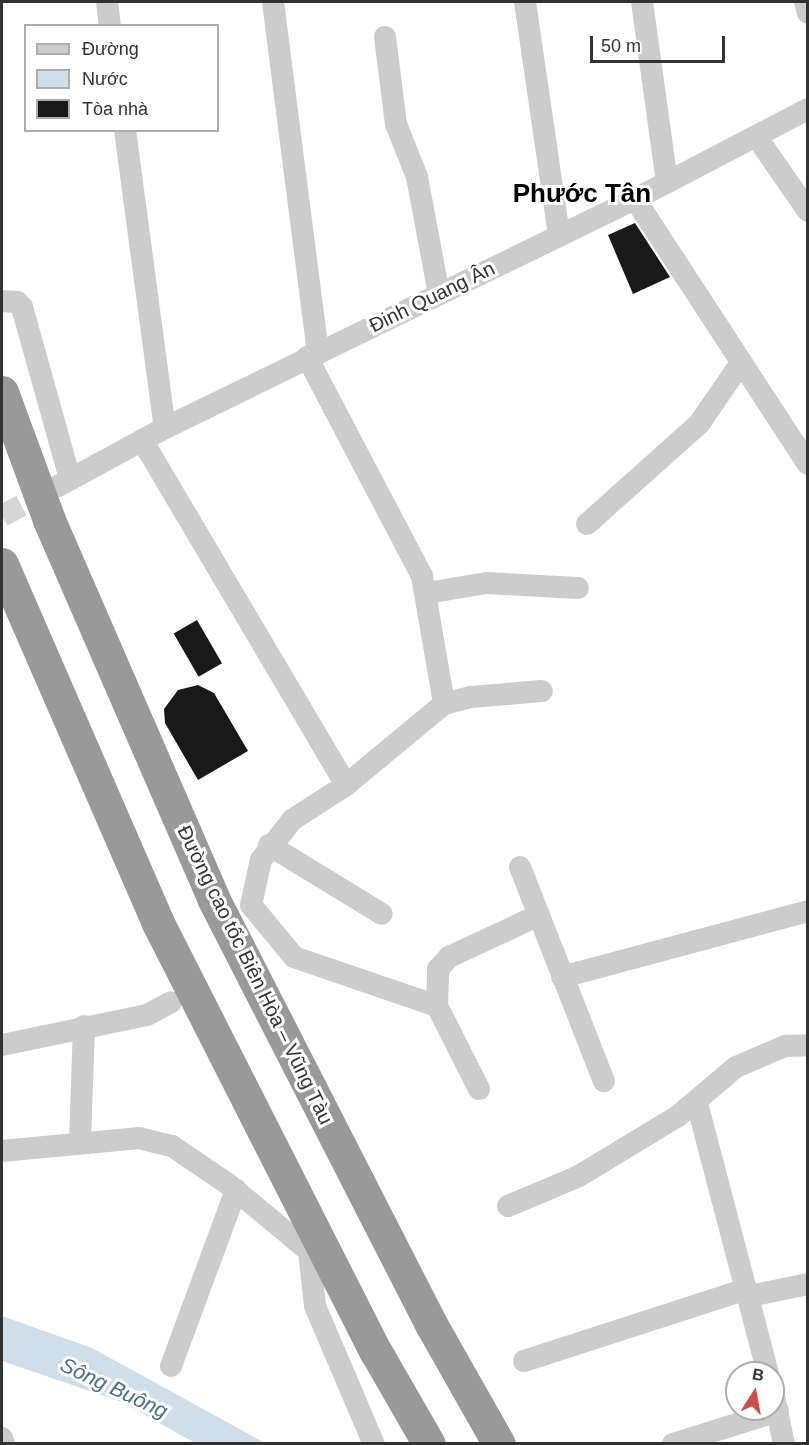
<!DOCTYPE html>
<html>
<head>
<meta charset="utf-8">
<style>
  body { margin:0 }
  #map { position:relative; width:809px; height:1445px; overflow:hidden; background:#fff; font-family:Helvetica,sans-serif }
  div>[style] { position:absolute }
  .water>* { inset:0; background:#d0deea }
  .building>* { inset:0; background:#191919; transform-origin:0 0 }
  .minor-tunnel>* { height:22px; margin-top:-11px; transform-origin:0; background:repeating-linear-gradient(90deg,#d6d6d6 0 22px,transparent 0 33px) }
  .minor>* { height:22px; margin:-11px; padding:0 11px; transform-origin:11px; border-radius:11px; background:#ccc }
  .highway>* { height:33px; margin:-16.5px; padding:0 16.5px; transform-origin:16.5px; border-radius:16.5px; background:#999 }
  span { translate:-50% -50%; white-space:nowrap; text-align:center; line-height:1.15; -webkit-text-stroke:6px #fff; paint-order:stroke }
  .street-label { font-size:20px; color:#323232 }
  .water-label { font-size:21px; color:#486d8b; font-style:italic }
  .district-label { font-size:26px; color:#000; font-weight:700 }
  .frame { position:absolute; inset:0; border:3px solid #323232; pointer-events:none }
  .legend { position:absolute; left:24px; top:24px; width:195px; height:108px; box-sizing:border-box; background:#fff; border:2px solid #adadad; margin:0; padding:8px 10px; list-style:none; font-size:18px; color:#323232 }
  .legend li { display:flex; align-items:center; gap:12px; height:30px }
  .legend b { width:30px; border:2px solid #adadad }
  .north { position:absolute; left:725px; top:1361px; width:60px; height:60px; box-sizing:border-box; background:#fff; border:2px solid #adadad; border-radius:50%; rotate:11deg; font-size:16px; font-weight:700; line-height:24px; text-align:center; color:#323232 }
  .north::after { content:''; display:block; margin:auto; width:21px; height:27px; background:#d24a4b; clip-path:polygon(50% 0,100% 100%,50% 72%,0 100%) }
  .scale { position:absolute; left:590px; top:36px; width:135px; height:27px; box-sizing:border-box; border:3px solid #323232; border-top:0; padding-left:8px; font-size:18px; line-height:21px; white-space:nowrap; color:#323232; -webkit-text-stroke:4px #fff; paint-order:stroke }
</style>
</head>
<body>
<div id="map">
  <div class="water">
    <i style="clip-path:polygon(2px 1316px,92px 1348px,265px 1443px,195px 1443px,122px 1402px,2px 1361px)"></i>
  </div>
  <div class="building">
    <i style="clip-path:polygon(635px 223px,670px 277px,633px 294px,608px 235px)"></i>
    <i style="left:197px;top:620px;width:50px;height:27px;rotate:60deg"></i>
    <i style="clip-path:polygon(198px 685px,214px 693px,248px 751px,198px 780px,165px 723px,164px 709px,178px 690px)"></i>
  </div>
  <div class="minor-tunnel">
    <i style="left:2px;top:516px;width:55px;rotate:-28deg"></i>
  </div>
  <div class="minor">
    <i style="left:107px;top:2px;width:24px;rotate:83deg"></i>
    <i style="left:273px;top:2px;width:353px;rotate:82.7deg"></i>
    <i style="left:525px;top:2px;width:234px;rotate:81.7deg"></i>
    <i style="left:642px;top:2px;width:182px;rotate:82.1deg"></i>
    <i style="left:805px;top:2px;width:11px;rotate:75deg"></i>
    <i style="left:385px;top:37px;width:88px;rotate:82.8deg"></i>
    <i style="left:396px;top:124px;width:57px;rotate:68.4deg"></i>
    <i style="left:417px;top:177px;width:119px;rotate:79.4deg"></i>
    <i style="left:125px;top:130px;width:301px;rotate:82.4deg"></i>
    <i style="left:756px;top:136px;width:91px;rotate:55.3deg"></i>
    <i style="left:635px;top:199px;width:316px;rotate:56.9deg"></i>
    <i style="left:2px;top:301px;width:15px;rotate:4deg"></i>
    <i style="left:17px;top:302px;width:7px;rotate:45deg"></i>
    <i style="left:22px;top:307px;width:179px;rotate:74.4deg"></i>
    <i style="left:307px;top:357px;width:247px;rotate:62.3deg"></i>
    <i style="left:422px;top:576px;width:130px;rotate:80.2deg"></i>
    <i style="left:142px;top:440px;width:401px;rotate:59.4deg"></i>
    <i style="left:58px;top:486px;width:122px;rotate:-28.5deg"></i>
    <i style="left:165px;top:428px;width:523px;rotate:-25.98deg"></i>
    <i style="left:635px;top:199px;width:195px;rotate:-27.5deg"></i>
    <i style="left:587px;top:524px;width:150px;rotate:-41.8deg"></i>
    <i style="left:699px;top:424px;width:74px;rotate:-55.5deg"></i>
    <i style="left:427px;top:593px;width:60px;rotate:-9.6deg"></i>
    <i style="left:486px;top:583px;width:92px;rotate:3.1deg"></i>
    <i style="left:269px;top:845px;width:132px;rotate:31.4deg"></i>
    <i style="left:520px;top:867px;width:230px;rotate:68.6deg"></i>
    <i style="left:562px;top:977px;width:255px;rotate:-15deg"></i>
    <i style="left:437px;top:1006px;width:151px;rotate:-161.1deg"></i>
    <i style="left:294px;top:957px;width:67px;rotate:-129.6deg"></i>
    <i style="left:251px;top:905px;width:46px;rotate:-77.5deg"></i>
    <i style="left:261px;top:860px;width:51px;rotate:-52.2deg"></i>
    <i style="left:292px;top:820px;width:64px;rotate:-32.9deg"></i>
    <i style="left:346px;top:785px;width:127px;rotate:-39.6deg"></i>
    <i style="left:444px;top:704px;width:28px;rotate:-15deg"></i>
    <i style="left:471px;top:697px;width:71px;rotate:-4.8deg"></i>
    <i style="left:2px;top:1045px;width:148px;rotate:-11.7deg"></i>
    <i style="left:147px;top:1015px;width:27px;rotate:-28deg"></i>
    <i style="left:479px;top:1089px;width:93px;rotate:-116.8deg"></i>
    <i style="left:437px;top:1006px;width:37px;rotate:-88deg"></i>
    <i style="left:438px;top:969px;width:16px;rotate:-47deg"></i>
    <i style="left:449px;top:957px;width:97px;rotate:-25deg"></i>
    <i style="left:697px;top:1103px;width:279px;rotate:75.3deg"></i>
    <i style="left:80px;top:1141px;width:115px;rotate:-88deg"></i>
    <i style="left:2px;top:1151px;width:138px;rotate:-5.4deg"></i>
    <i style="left:139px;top:1138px;width:34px;rotate:14deg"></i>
    <i style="left:172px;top:1146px;width:68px;rotate:34.2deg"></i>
    <i style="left:228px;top:1184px;width:105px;rotate:39.6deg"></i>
    <i style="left:309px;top:1251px;width:55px;rotate:83.8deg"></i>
    <i style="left:315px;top:1306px;width:150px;rotate:66.9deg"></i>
    <i style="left:508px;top:1206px;width:77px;rotate:-22.9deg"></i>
    <i style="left:579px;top:1176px;width:116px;rotate:-31.2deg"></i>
    <i style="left:678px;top:1116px;width:76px;rotate:-40.2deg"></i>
    <i style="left:736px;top:1067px;width:53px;rotate:-23.2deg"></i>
    <i style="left:785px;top:1046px;width:23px;rotate:-2deg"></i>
    <i style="left:750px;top:1296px;width:59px;rotate:-11.7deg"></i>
    <i style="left:524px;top:1361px;width:234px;rotate:-17.9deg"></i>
    <i style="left:171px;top:1366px;width:188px;rotate:-69.7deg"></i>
    <i style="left:773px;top:1391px;width:54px;rotate:78.3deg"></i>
    <i style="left:2px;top:1438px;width:6px;rotate:72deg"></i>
    <i style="left:673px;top:1444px;width:110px;rotate:-17.4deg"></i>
  </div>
  <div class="highway">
    <i style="left:2px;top:392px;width:136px;rotate:69.8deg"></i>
    <i style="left:49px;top:520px;width:412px;rotate:66.5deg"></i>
    <i style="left:213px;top:898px;width:479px;rotate:62.9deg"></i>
    <i style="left:431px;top:1324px;width:138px;rotate:60.5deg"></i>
    <i style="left:2px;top:564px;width:391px;rotate:66.5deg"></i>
    <i style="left:158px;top:923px;width:481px;rotate:63.1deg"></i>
    <i style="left:376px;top:1352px;width:106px;rotate:60.1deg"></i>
  </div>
  <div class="street-label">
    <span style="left:432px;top:297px;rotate:-26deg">Đinh Quang Ân</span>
    <span style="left:255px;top:975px;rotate:64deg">Đường cao tốc Biên Hòa – Vũng Tàu</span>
  </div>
  <div class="water-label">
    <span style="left:114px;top:1388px;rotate:25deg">Sông Buông</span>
  </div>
  <div class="district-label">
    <span style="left:582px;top:194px">Phước Tân</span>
  </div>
  <div class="frame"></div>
  <ul class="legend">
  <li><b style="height:8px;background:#ccc"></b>Đường</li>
  <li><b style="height:16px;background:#d0deea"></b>Nước</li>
  <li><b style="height:16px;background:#191919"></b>Tòa nhà</li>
  </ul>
  <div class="north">B</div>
  <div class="scale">50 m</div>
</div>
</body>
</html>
